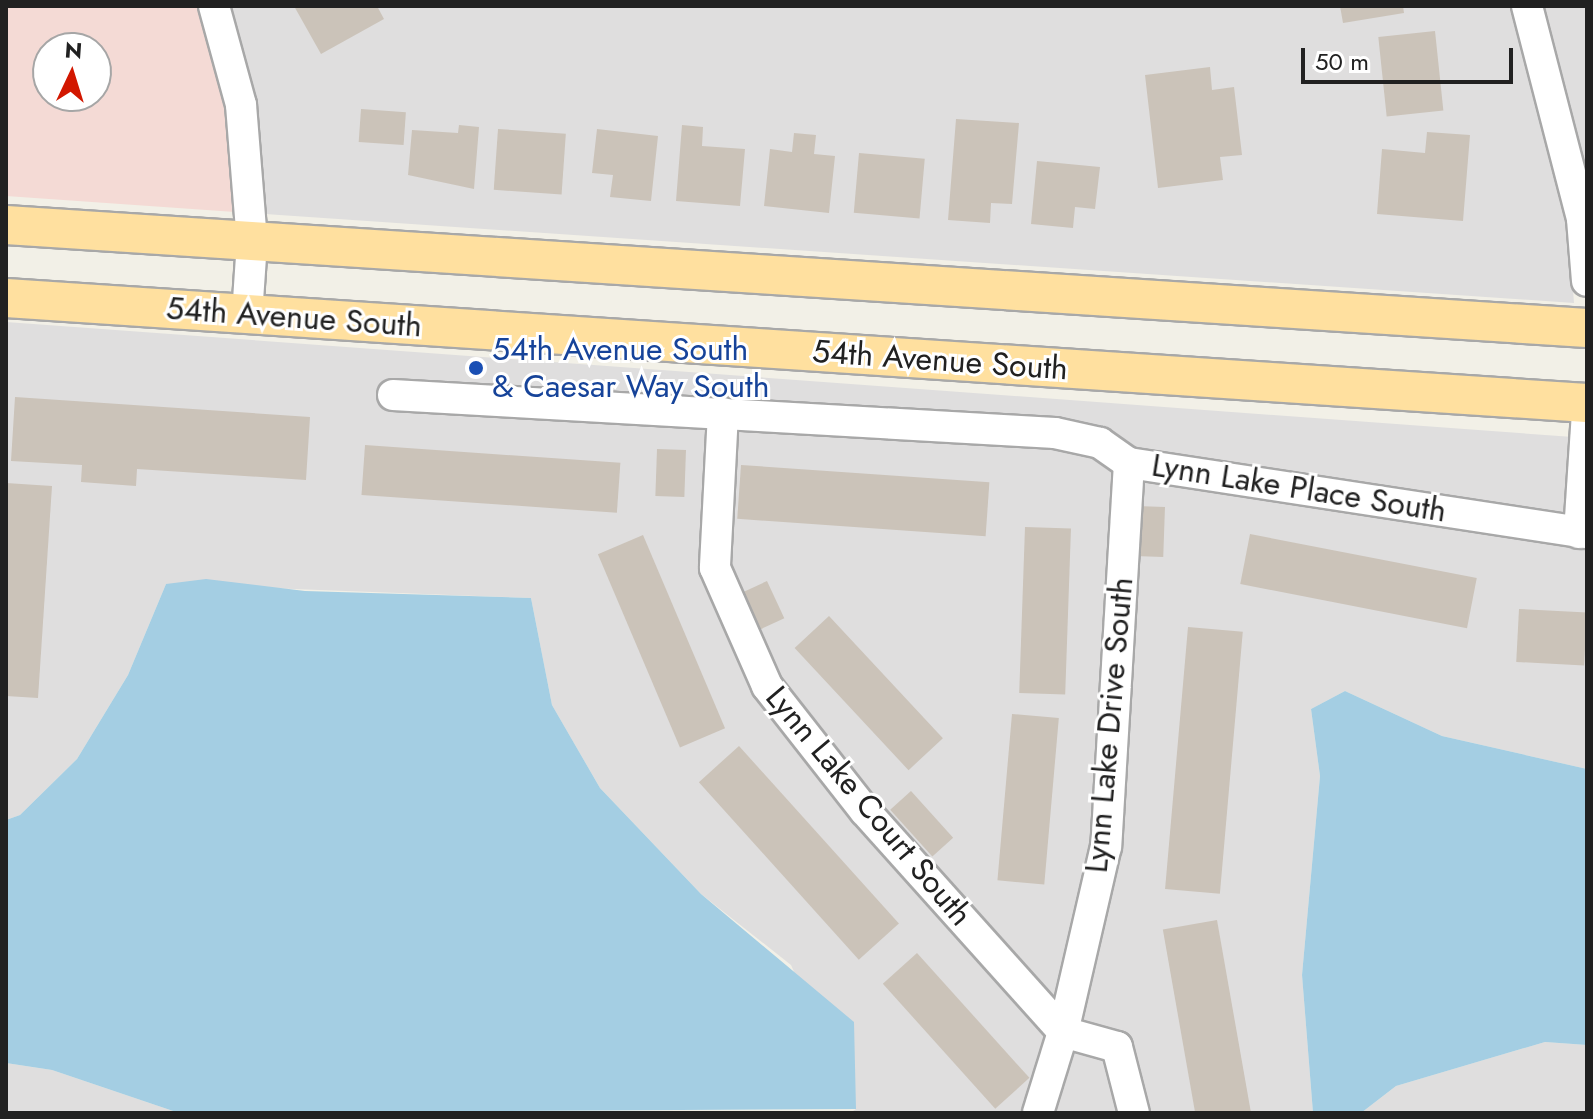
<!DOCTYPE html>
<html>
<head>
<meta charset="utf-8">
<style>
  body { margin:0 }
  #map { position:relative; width:1593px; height:1119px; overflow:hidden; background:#f2f0e7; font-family:Jost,sans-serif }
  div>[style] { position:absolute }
  .residential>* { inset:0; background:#dfdede }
  .commercial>* { inset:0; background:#f4dad5 }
  .water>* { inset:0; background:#a4cee3 }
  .building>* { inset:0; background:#cbc3b9; transform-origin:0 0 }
  .roads { filter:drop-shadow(2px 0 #a8a8a8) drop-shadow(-2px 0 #a8a8a8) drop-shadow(0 2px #a8a8a8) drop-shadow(0 -2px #a8a8a8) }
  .minor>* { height:30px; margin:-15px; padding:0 15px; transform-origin:15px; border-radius:15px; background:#fff }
  .major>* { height:38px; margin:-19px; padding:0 19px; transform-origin:19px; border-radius:19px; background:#ffe09f }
  .dots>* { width:22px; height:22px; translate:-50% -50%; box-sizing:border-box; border:4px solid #fff; border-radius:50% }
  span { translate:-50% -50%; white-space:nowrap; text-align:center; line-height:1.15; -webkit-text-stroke:6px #fff; paint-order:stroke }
  .street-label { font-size:32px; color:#212121 }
  .transit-label { font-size:32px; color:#164399 }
  .left { translate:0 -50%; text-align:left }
  .frame { position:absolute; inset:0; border:8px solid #212121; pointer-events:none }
  .north { position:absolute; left:32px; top:32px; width:80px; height:80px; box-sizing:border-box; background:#fff; border:2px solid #a6a6a6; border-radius:50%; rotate:4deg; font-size:22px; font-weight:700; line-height:32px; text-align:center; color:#212121 }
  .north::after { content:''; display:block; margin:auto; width:28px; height:36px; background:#d21700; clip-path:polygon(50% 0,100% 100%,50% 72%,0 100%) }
  .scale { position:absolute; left:1301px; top:48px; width:212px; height:36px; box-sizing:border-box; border:4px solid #212121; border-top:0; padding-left:10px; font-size:24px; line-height:28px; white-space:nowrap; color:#212121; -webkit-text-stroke:6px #fff; paint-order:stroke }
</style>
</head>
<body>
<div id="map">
  <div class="residential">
    <i style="clip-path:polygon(230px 6px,1512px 6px,1568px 222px,1574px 303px,265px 214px,256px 103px)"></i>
    <i style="clip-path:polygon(1542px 6px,1587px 6px,1587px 177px)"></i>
    <i style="clip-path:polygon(6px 322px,1587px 438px,1587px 769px,1442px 736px,1345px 691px,1311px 709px,1320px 776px,1302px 975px,1313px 1113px,850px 1113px,856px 1109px,791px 965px,701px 894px,600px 788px,552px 705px,531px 598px,166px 584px,128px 675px,77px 759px,20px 815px,6px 820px)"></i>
    <i style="clip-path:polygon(1545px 1042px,1587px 1045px,1587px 1113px,1361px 1113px,1396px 1086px)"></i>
    <i style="clip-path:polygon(6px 1063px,52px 1070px,179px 1113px,6px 1113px)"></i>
  </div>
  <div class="commercial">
    <i style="clip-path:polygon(evenodd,6px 6px,199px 6px,226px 108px,235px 212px,6px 196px,6px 6px,48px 48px,96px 48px,96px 96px,48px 96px,48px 48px)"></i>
  </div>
  <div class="water">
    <i style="clip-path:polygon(206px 579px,305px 591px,531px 598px,552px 705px,600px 788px,701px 894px,854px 1022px,856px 1109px,179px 1113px,52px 1070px,6px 1063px,6px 820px,20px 815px,77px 759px,128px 675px,166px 584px)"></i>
    <i style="clip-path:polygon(1345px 691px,1442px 736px,1587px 769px,1587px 1045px,1545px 1042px,1396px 1086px,1361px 1113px,1313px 1113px,1302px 975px,1320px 776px,1311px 709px)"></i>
  </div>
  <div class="building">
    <i style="clip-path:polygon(294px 6px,377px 6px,384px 19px,321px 54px)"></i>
    <i style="clip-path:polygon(1340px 6px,1403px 6px,1404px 13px,1343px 23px)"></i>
    <i style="left:1435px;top:31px;width:80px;height:57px;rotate:84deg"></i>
    <i style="clip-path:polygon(1210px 67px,1212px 90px,1234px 87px,1242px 155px,1220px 157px,1223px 180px,1158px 188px,1145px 75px)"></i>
    <i style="left:361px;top:109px;width:45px;height:33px;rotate:4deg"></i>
    <i style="clip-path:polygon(956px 119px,1019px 123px,1012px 204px,991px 203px,990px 223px,948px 220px)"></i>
    <i style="clip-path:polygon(459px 125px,479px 127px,474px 189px,408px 175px,412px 130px,458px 133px)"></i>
    <i style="clip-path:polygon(682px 125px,703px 127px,702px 146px,745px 149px,740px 206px,676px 201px)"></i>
    <i style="left:498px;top:129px;width:68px;height:61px;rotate:4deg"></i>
    <i style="clip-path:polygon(597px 129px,658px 136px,651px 201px,610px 197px,613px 175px,592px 173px)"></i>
    <i style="clip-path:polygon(1427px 132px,1470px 135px,1463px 221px,1377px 214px,1382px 149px,1425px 153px)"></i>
    <i style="clip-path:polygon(794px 133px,816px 135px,814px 154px,835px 156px,829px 213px,764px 206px,770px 149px,792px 152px)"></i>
    <i style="left:859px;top:153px;width:66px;height:60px;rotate:5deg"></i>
    <i style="clip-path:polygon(1037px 161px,1100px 167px,1095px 209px,1075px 207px,1073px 228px,1031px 224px)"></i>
    <i style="clip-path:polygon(15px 397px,310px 417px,306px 480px,137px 469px,136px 486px,81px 482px,82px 465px,11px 461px)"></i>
    <i style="left:365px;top:445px;width:256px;height:50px;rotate:4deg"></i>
    <i style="left:657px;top:449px;width:29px;height:47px;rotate:2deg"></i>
    <i style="left:741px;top:465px;width:249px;height:54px;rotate:4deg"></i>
    <i style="clip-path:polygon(6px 483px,52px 486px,38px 698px,6px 696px)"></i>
    <i style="left:1136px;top:506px;width:29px;height:50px;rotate:2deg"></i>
    <i style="left:1025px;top:527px;width:46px;height:166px;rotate:2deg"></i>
    <i style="left:1250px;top:534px;width:231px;height:51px;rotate:11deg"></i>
    <i style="left:643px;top:535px;width:210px;height:49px;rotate:67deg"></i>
    <i style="left:767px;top:581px;width:41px;height:29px;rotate:65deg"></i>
    <i style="left:1519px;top:609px;width:68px;height:53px;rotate:3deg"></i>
    <i style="left:829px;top:616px;width:167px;height:47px;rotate:47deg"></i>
    <i style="left:1188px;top:627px;width:55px;height:263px;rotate:5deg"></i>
    <i style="left:1012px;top:714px;width:47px;height:167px;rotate:5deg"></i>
    <i style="left:739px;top:746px;width:239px;height:54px;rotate:48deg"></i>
    <i style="left:911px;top:791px;width:63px;height:28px;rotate:48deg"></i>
    <i style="left:1217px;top:920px;width:196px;height:55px;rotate:80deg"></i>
    <i style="left:917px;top:953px;width:168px;height:46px;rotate:48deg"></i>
  </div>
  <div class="roads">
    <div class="minor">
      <i style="left:214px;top:6px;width:103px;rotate:74.7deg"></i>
      <i style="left:241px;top:105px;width:137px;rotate:85.4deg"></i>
      <i style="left:252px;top:242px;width:73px;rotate:93.9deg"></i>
      <i style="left:1527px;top:6px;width:220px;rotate:75.5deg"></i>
      <i style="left:1582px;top:219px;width:62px;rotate:85.4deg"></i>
      <i style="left:393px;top:395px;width:663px;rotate:3.29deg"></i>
      <i style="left:1055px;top:433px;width:46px;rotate:12.5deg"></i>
      <i style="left:1100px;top:443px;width:35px;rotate:35deg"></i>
      <i style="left:1129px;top:463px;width:463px;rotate:8.7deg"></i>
      <i style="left:723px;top:413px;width:155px;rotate:93deg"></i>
      <i style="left:715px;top:568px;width:129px;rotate:66.2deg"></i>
      <i style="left:767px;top:686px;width:159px;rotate:51.9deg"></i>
      <i style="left:865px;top:811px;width:297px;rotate:48.1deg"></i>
      <i style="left:1063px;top:1032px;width:85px;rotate:107.2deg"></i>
      <i style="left:1129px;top:463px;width:384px;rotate:93.4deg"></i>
      <i style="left:1106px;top:846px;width:191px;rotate:103deg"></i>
      <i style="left:1063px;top:1032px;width:56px;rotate:15.5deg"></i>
      <i style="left:1117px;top:1047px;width:68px;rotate:75.6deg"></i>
      <i style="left:1579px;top:533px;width:120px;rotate:-86.2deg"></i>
    </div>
    <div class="major">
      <i style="left:6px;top:225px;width:1584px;rotate:3.73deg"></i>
      <i style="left:6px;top:298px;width:1584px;rotate:3.8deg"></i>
    </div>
  </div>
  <div class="dots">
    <i style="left:476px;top:368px;background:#1a4fb4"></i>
  </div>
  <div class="street-label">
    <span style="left:294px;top:317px;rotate:4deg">54th Avenue South</span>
    <span style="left:940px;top:360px;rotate:4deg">54th Avenue South</span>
    <span style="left:1299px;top:488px;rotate:9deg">Lynn Lake Place South</span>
    <span style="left:1109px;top:725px;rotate:-85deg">Lynn Lake Drive South</span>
    <span style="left:869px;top:806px;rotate:50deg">Lynn Lake Court South</span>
  </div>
  <div class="transit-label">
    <span class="left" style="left:492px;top:368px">54th Avenue South<br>&amp; Caesar Way South</span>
  </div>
  <div class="frame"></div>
  <div class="north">N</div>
  <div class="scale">50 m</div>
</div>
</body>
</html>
